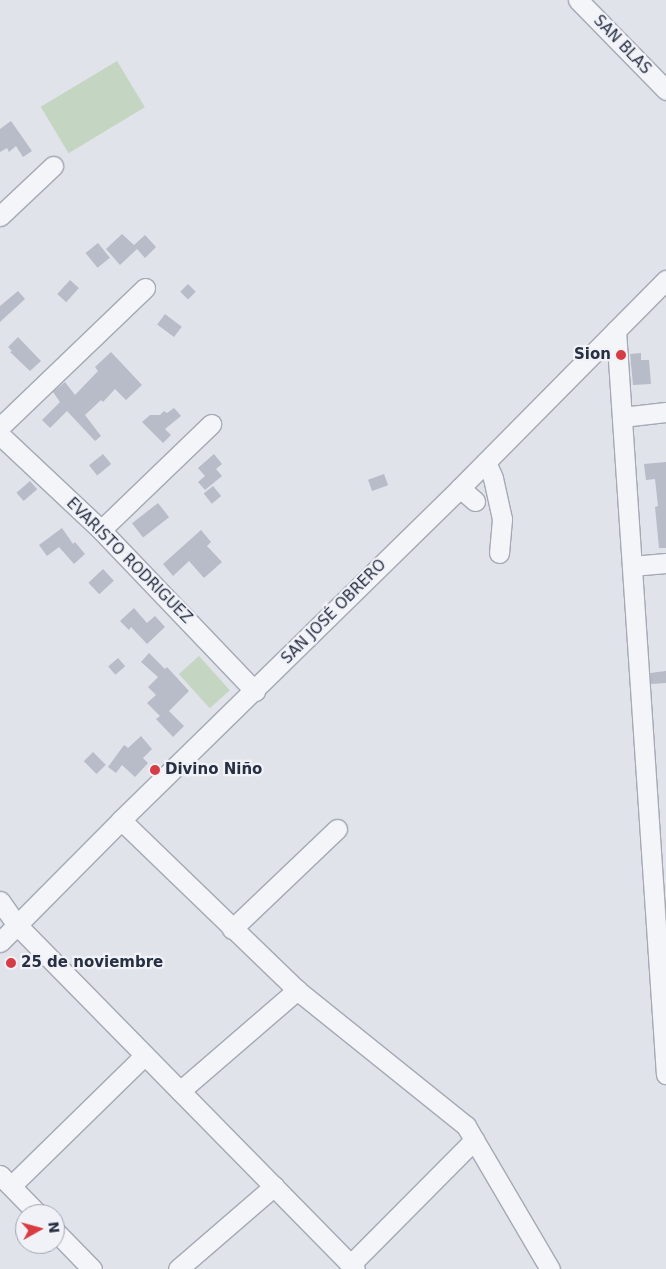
<!DOCTYPE html>
<html>
<head>
<meta charset="utf-8">
<style>
  body { margin:0 }
  #map { position:relative; width:666px; height:1269px; overflow:hidden; background:#e0e3ea; font-family:"DejaVu Sans",sans-serif }
  div>[style] { position:absolute }
  .green>* { inset:0; background:#c4d5c1; transform-origin:0 0 }
  .building>* { inset:0; background:#b7bcc8; transform-origin:0 0 }
  .roads { filter:drop-shadow(1px 0 #a5a9b5) drop-shadow(-1px 0 #a5a9b5) drop-shadow(0 1px #a5a9b5) drop-shadow(0 -1px #a5a9b5) }
  .minor>* { height:19px; margin:-9.5px; padding:0 9.5px; transform-origin:9.5px; border-radius:9.5px; background:#f3f5f8 }
  .dots>* { width:14px; height:14px; translate:-50% -50%; box-sizing:border-box; border:2px solid #f0f2f8; border-radius:50% }
  span { translate:-50% -50%; white-space:nowrap; text-align:center; line-height:1.15; -webkit-text-stroke:4.5px #f0f2f8; paint-order:stroke }
  .street-label { font-size:15px; color:#272f43 }
  .poi-label { font-size:15px; color:#272f43; font-weight:700 }
  .right { translate:-100% -50%; text-align:right }
  .left { translate:0 -50%; text-align:left }
  .north { position:absolute; left:15px; top:1204px; width:50px; height:50px; box-sizing:border-box; background:#f0f2f8; border:1px solid #a0a4b0; border-radius:50%; rotate:83deg; font-size:14px; font-weight:700; line-height:20px; text-align:center; color:#272f43 }
  .north::after { content:''; display:block; margin:auto; width:18px; height:22px; background:#da3b43; clip-path:polygon(50% 0,100% 100%,50% 72%,0 100%) }
</style>
</head>
<body>
<div id="map">
  <div class="green">
    <i style="left:117px;top:61px;width:54px;height:89px;rotate:59deg"></i>
    <i style="left:199px;top:656px;width:46px;height:27px;rotate:48deg"></i>
  </div>
  <div class="building">
    <i style="clip-path:polygon(11px 121px,32px 151px,23px 157px,16px 146px,9px 152px,7px 148px,0 152px,0 129px)"></i>
    <i style="clip-path:polygon(122px 234px,134px 245px,145px 235px,156px 247px,145px 258px,137px 249px,120px 265px,106px 249px)"></i>
    <i style="left:98px;top:243px;width:19px;height:16px;rotate:51deg"></i>
    <i style="left:70px;top:280px;width:12px;height:19px;rotate:42deg"></i>
    <i style="left:188px;top:284px;width:11px;height:11px;rotate:45deg"></i>
    <i style="clip-path:polygon(18px 291px,25px 299px,0 322px,0 306px)"></i>
    <i style="left:165px;top:314px;width:21px;height:13px;rotate:37deg"></i>
    <i style="clip-path:polygon(18px 337px,41px 361px,30px 371px,10px 352px,12px 351px,8px 347px)"></i>
    <i style="clip-path:polygon(111px 352px,142px 385px,126px 400px,115px 389px,103px 402px,101px 400px,85px 415px,101px 436px,95px 441px,67px 411px,50px 428px,42px 420px,60px 402px,53px 392px,65px 382px,75px 395px,98px 371px,95px 367px)"></i>
    <i style="clip-path:polygon(641px 353px,641px 360px,649px 360px,651px 384px,633px 385px,630px 354px)"></i>
    <i style="clip-path:polygon(174px 408px,181px 416px,165px 429px,171px 435px,163px 443px,142px 422px,150px 415px,160px 415px,164px 411px,167px 413px)"></i>
    <i style="left:103px;top:454px;width:13px;height:18px;rotate:51deg"></i>
    <i style="clip-path:polygon(214px 454px,222px 464px,216px 469px,222px 476px,205px 490px,198px 482px,205px 476px,198px 468px)"></i>
    <i style="clip-path:polygon(666px 462px,666px 548px,659px 548px,655px 507px,658px 506px,655px 479px,646px 480px,644px 464px)"></i>
    <i style="left:384px;top:474px;width:12px;height:17px;rotate:70deg"></i>
    <i style="left:30px;top:481px;width:11px;height:18px;rotate:49deg"></i>
    <i style="left:213px;top:486px;width:13px;height:12px;rotate:51deg"></i>
    <i style="left:158px;top:503px;width:18px;height:33px;rotate:52deg"></i>
    <i style="clip-path:polygon(62px 528px,73px 544px,75px 542px,85px 554px,74px 564px,59px 547px,47px 556px,39px 545px)"></i>
    <i style="clip-path:polygon(201px 530px,211px 542px,207px 546px,222px 562px,204px 578px,189px 561px,173px 576px,163px 564px)"></i>
    <i style="left:103px;top:569px;width:16px;height:20px;rotate:47deg"></i>
    <i style="clip-path:polygon(134px 608px,147px 623px,155px 616px,165px 627px,147px 644px,131px 627px,129px 630px,120px 621px)"></i>
    <i style="clip-path:polygon(149px 653px,165px 669px,167px 667px,189px 691px,169px 711px,184px 726px,173px 737px,156px 719px,160px 716px,147px 703px,156px 695px,148px 687px,158px 677px,141px 662px)"></i>
    <i style="left:118px;top:658px;width:11px;height:13px;rotate:49deg"></i>
    <i style="clip-path:polygon(666px 671px,666px 683px,651px 684px,650px 673px)"></i>
    <i style="clip-path:polygon(141px 736px,152px 749px,143px 758px,148px 763px,135px 777px,122px 765px,116px 773px,108px 767px,124px 745px,128px 748px)"></i>
    <i style="left:93px;top:752px;width:18px;height:13px;rotate:45deg"></i>
  </div>
  <div class="roads">
    <div class="minor">
      <i style="left:578px;top:0;width:126px;rotate:45.6deg"></i>
      <i style="left:0;top:216px;width:73px;rotate:-43.3deg"></i>
      <i style="left:616px;top:330px;width:746px;rotate:86.16deg"></i>
      <i style="left:622px;top:417px;width:44px;rotate:-6.5deg"></i>
      <i style="left:0;top:427px;width:201px;rotate:-43.8deg"></i>
      <i style="left:0;top:435px;width:139px;rotate:43.2deg"></i>
      <i style="left:101px;top:530px;width:223px;rotate:46.3deg"></i>
      <i style="left:486px;top:462px;width:17px;rotate:66deg"></i>
      <i style="left:493px;top:478px;width:42px;rotate:77.6deg"></i>
      <i style="left:502px;top:519px;width:34px;rotate:95deg"></i>
      <i style="left:460px;top:488px;width:20px;rotate:41deg"></i>
      <i style="left:101px;top:530px;width:153px;rotate:-43.9deg"></i>
      <i style="left:632px;top:566px;width:34px;rotate:-5deg"></i>
      <i style="left:121px;top:820px;width:245px;rotate:44deg"></i>
      <i style="left:297px;top:990px;width:217px;rotate:38.8deg"></i>
      <i style="left:466px;top:1126px;width:166px;rotate:59.6deg"></i>
      <i style="left:0;top:901px;width:29px;rotate:55deg"></i>
      <i style="left:17px;top:925px;width:482px;rotate:45.5deg"></i>
      <i style="left:232px;top:929px;width:145px;rotate:-43.6deg"></i>
      <i style="left:0;top:942px;width:172px;rotate:-45.2deg"></i>
      <i style="left:121px;top:820px;width:474px;rotate:-44.4deg"></i>
      <i style="left:460px;top:488px;width:293px;rotate:-45.3deg"></i>
      <i style="left:180px;top:1091px;width:155px;rotate:-40.8deg"></i>
      <i style="left:0;top:1175px;width:54px;rotate:45.7deg"></i>
      <i style="left:11px;top:1186px;width:187px;rotate:-44.4deg"></i>
      <i style="left:55px;top:1231px;width:53px;rotate:45.8deg"></i>
      <i style="left:351px;top:1264px;width:175px;rotate:-45.2deg"></i>
      <i style="left:178px;top:1269px;width:127px;rotate:-40.8deg"></i>
    </div>
  </div>
  <div class="dots">
    <i style="left:621px;top:355px;background:#da3b43"></i>
    <i style="left:155px;top:770px;background:#da3b43"></i>
    <i style="left:11px;top:963px;background:#da3b43"></i>
  </div>
  <div class="street-label">
    <span style="left:622px;top:45px;rotate:46deg">SAN BLAS</span>
    <span style="left:129px;top:561px;rotate:45deg">EVARISTO RODRIGUEZ</span>
    <span style="left:334px;top:612px;rotate:-45deg">SAN JOSÉ OBRERO</span>
  </div>
  <div class="poi-label">
    <span class="right" style="left:611px;top:355px">Sion</span>
    <span class="left" style="left:165px;top:770px">Divino Niño</span>
    <span class="left" style="left:21px;top:963px">25 de noviembre</span>
  </div>
  <div class="north">N</div>
</div>
</body>
</html>
